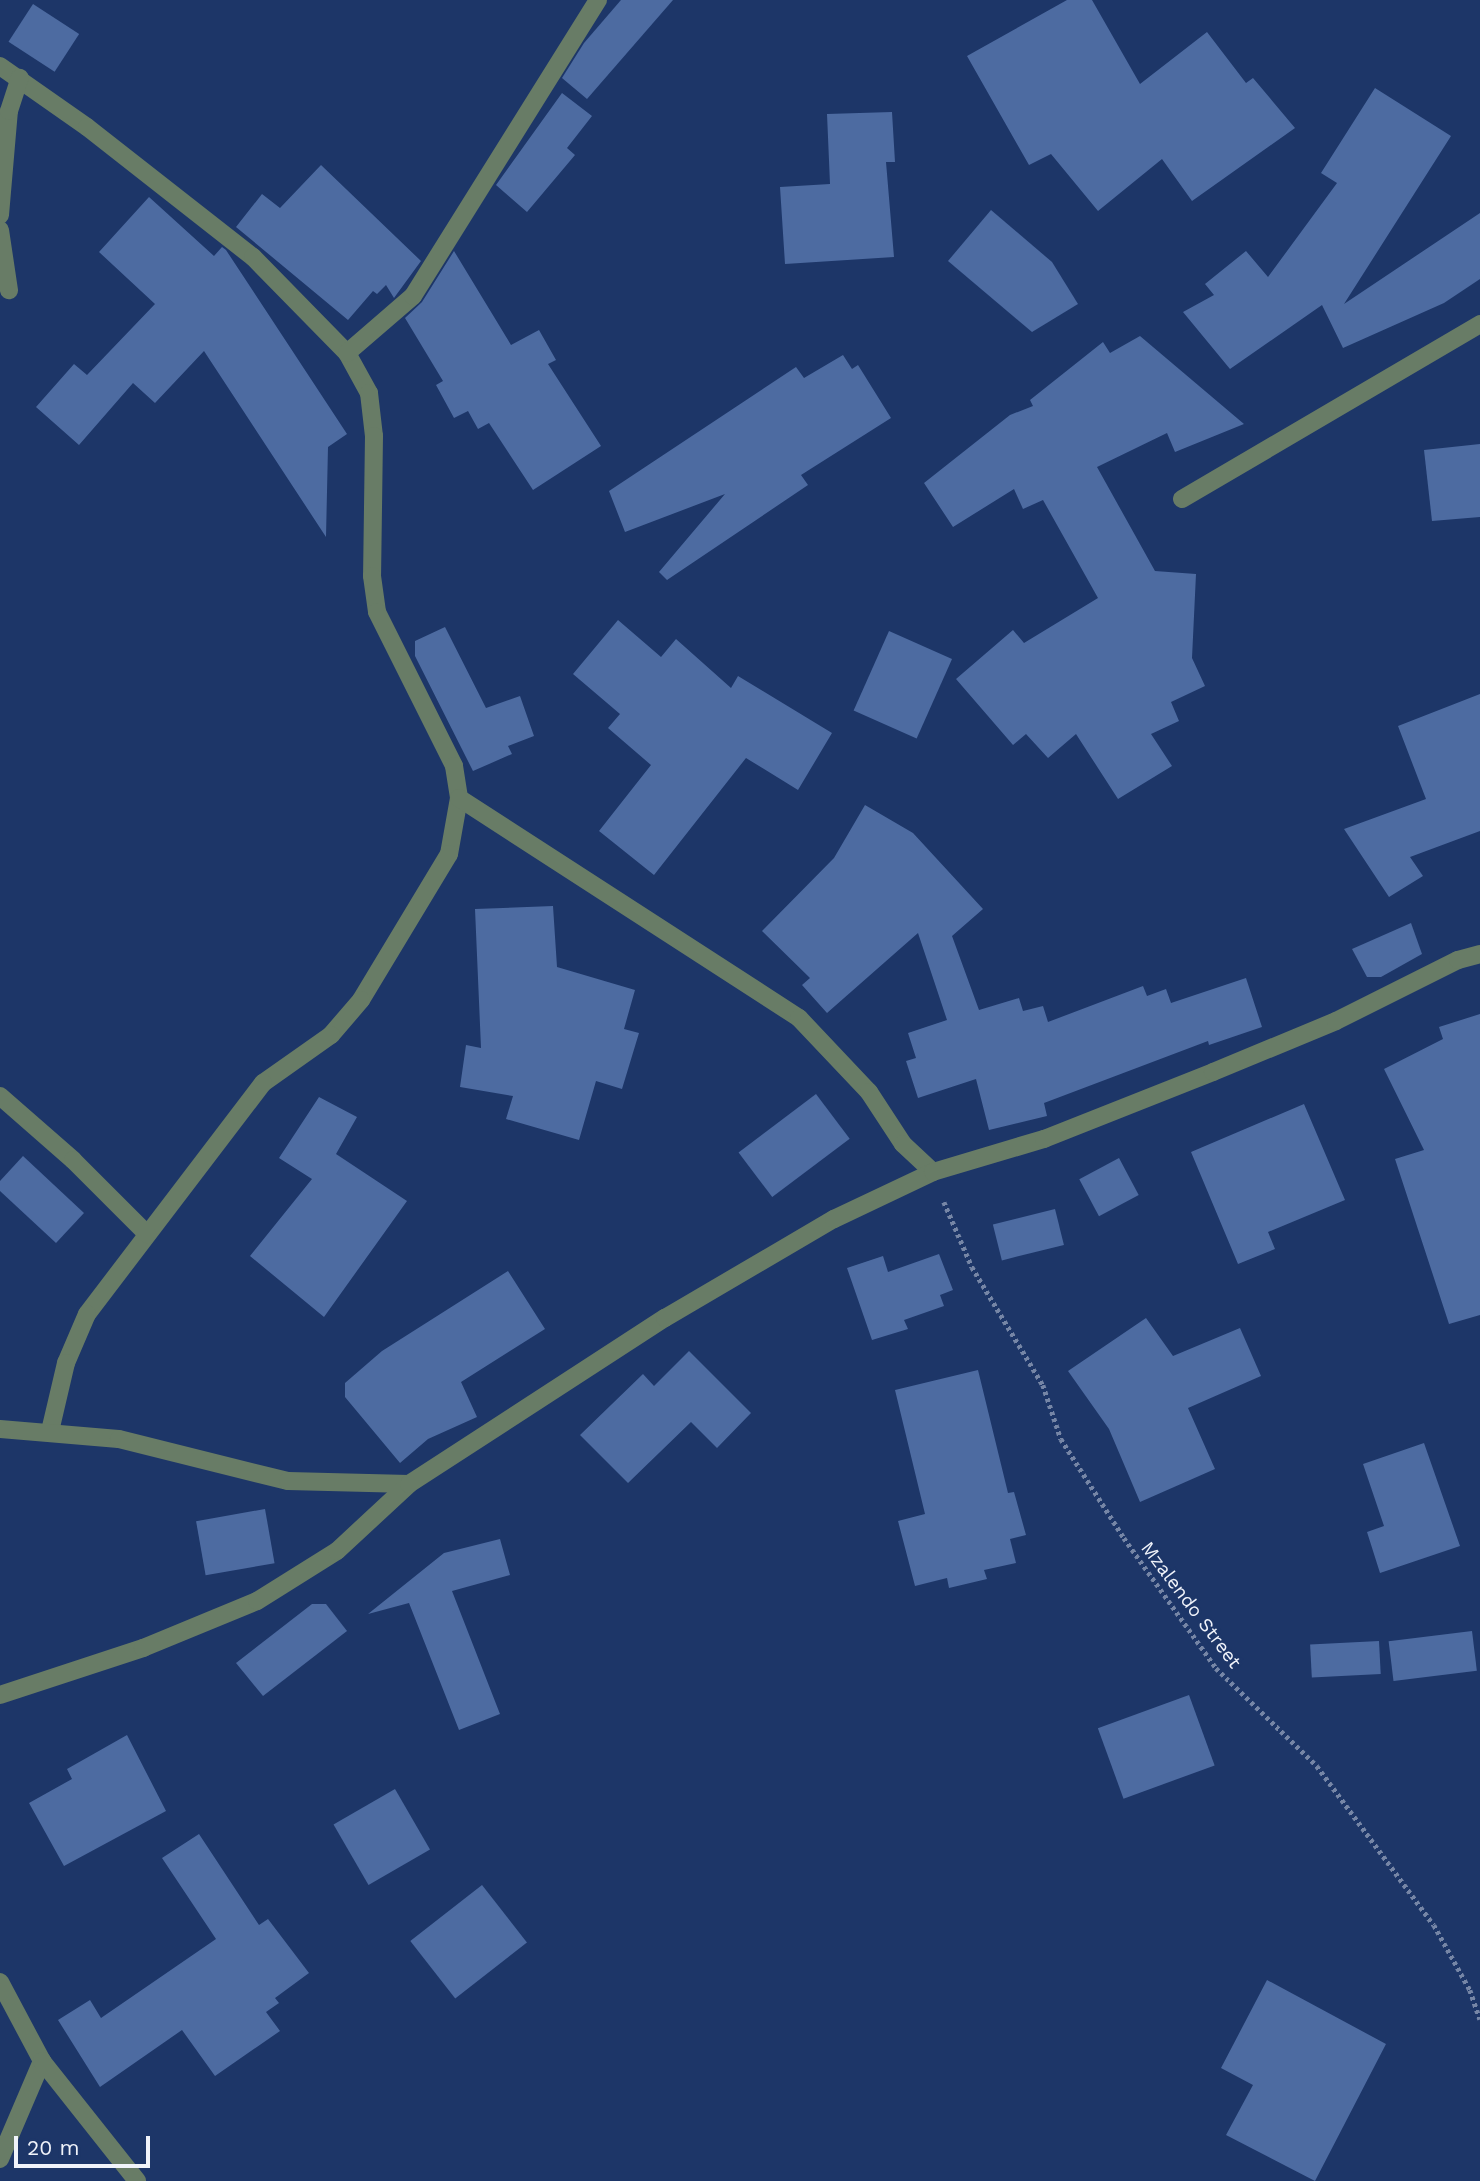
<!DOCTYPE html>
<html>
<head>
<meta charset="utf-8">
<style>
  body { margin:0 }
  #map { position:relative; width:1480px; height:2181px; overflow:hidden; background:#1d3668; font-family:"Work Sans",sans-serif }
  div>[style] { position:absolute }
  .building>* { inset:0; background:#4d6ba1; transform-origin:0 0 }
  .path>* { height:4.5px; margin-top:-2.25px; transform-origin:0; background:repeating-linear-gradient(90deg,#7686a6 0 3.5px,transparent 0 7px) }
  .lane>* { height:18px; margin:-9px; padding:0 9px; transform-origin:9px; border-radius:9px; background:#687c66 }
  .street>* { height:18px; margin:-9px; padding:0 9px; transform-origin:9px; border-radius:9px; background:#687c66 }
  span { translate:-50% -50%; white-space:nowrap; text-align:center; line-height:1.15; -webkit-text-stroke:5px #1d3668; paint-order:stroke }
  .street-label { font-size:19px; color:#f0f3fa }
  .scale { position:absolute; left:14px; top:2136px; width:136px; height:32px; box-sizing:border-box; border:4px solid #f0f3fa; border-top:0; padding-left:9px; font-size:21px; line-height:24px; white-space:nowrap; color:#f0f3fa; -webkit-text-stroke:5px #1d3668; paint-order:stroke }
</style>
</head>
<body>
<div id="map">
  <div class="building">
    <i style="clip-path:polygon(621px 0,673px 0,587px 99px,562px 78px,584px 43px)"></i>
    <i style="clip-path:polygon(1067px 0,1092px 0,1140px 84px,1207px 32px,1246px 83px,1253px 78px,1295px 128px,1192px 201px,1162px 159px,1098px 211px,1051px 154px,1029px 165px,967px 56px)"></i>
    <i style="left:33px;top:4px;width:55px;height:45px;rotate:33deg"></i>
    <i style="clip-path:polygon(1375px 88px,1451px 136px,1344px 304px,1480px 213px,1480px 279px,1444px 303px,1343px 348px,1322px 305px,1230px 369px,1183px 312px,1214px 295px,1205px 284px,1246px 251px,1268px 277px,1337px 183px,1321px 173px)"></i>
    <i style="clip-path:polygon(562px 93px,592px 116px,567px 148px,575px 155px,527px 212px,496px 185px)"></i>
    <i style="clip-path:polygon(892px 112px,895px 162px,886px 162px,894px 257px,785px 264px,780px 187px,830px 184px,827px 114px)"></i>
    <i style="clip-path:polygon(321px 165px,421px 261px,394px 298px,386px 285px,377px 294px,373px 291px,348px 320px,236px 227px,262px 194px,280px 208px)"></i>
    <i style="clip-path:polygon(149px 197px,214px 256px,222px 247px,226px 250px,347px 434px,328px 447px,326px 537px,204px 351px,155px 403px,133px 383px,79px 445px,36px 407px,74px 364px,87px 375px,155px 304px,99px 252px)"></i>
    <i style="clip-path:polygon(991px 210px,1052px 262px,1078px 304px,1032px 332px,948px 261px)"></i>
    <i style="clip-path:polygon(454px 251px,511px 345px,539px 330px,556px 360px,548px 364px,601px 446px,533px 490px,489px 423px,478px 429px,468px 411px,454px 418px,436px 385px,443px 381px,405px 318px,422px 302px)"></i>
    <i style="clip-path:polygon(1140px 336px,1244px 424px,1175px 452px,1167px 433px,1097px 467px,1155px 571px,1196px 574px,1192px 658px,1205px 686px,1171px 702px,1179px 721px,1151px 734px,1172px 766px,1118px 799px,1076px 734px,1048px 758px,1026px 734px,1013px 745px,956px 679px,1013px 630px,1024px 643px,1098px 598px,1043px 500px,1023px 509px,1014px 489px,953px 527px,924px 483px,1010px 415px,1033px 406px,1030px 400px,1103px 342px,1110px 353px)"></i>
    <i style="clip-path:polygon(843px 355px,852px 369px,858px 365px,891px 418px,801px 475px,808px 485px,667px 580px,659px 572px,725px 494px,625px 532px,609px 491px,796px 367px,804px 378px)"></i>
    <i style="clip-path:polygon(1480px 444px,1480px 517px,1432px 521px,1424px 450px)"></i>
    <i style="clip-path:polygon(618px 620px,661px 657px,676px 639px,731px 688px,738px 676px,832px 733px,798px 790px,746px 758px,654px 875px,599px 831px,651px 765px,608px 728px,620px 714px,573px 674px)"></i>
    <i style="clip-path:polygon(445px 627px,486px 708px,520px 696px,534px 736px,508px 746px,512px 754px,473px 771px,415px 656px,415px 641px)"></i>
    <i style="left:889px;top:631px;width:69px;height:87px;rotate:24deg"></i>
    <i style="clip-path:polygon(1480px 694px,1480px 831px,1410px 857px,1423px 876px,1389px 897px,1344px 829px,1426px 799px,1398px 726px)"></i>
    <i style="clip-path:polygon(865px 805px,913px 833px,983px 909px,952px 936px,979px 1010px,1019px 998px,1023px 1011px,1043px 1006px,1048px 1022px,1143px 986px,1147px 996px,1166px 989px,1171px 1003px,1246px 978px,1262px 1027px,1209px 1045px,1208px 1041px,1044px 1103px,1047px 1116px,989px 1130px,976px 1079px,918px 1098px,906px 1061px,916px 1058px,908px 1033px,947px 1020px,918px 933px,827px 1013px,802px 985px,810px 978px,762px 931px,834px 858px)"></i>
    <i style="clip-path:polygon(553px 906px,557px 967px,635px 990px,624px 1029px,639px 1033px,622px 1089px,596px 1081px,579px 1140px,506px 1119px,513px 1096px,460px 1087px,466px 1045px,481px 1048px,475px 909px)"></i>
    <i style="clip-path:polygon(1411px 923px,1422px 954px,1381px 977px,1367px 977px,1352px 949px)"></i>
    <i style="clip-path:polygon(1480px 1014px,1480px 1315px,1449px 1324px,1395px 1159px,1424px 1150px,1384px 1069px,1443px 1039px,1439px 1027px)"></i>
    <i style="left:816px;top:1094px;width:56px;height:97px;rotate:53deg"></i>
    <i style="clip-path:polygon(319px 1097px,357px 1117px,336px 1154px,407px 1201px,324px 1317px,250px 1256px,312px 1179px,279px 1158px)"></i>
    <i style="clip-path:polygon(1304px 1104px,1345px 1200px,1268px 1232px,1275px 1249px,1238px 1264px,1191px 1152px)"></i>
    <i style="clip-path:polygon(23px 1156px,84px 1213px,56px 1243px,0 1191px,0 1181px)"></i>
    <i style="left:1119px;top:1158px;width:42px;height:45px;rotate:62deg"></i>
    <i style="left:1055px;top:1209px;width:37px;height:64px;rotate:76deg"></i>
    <i style="clip-path:polygon(939px 1254px,953px 1290px,940px 1295px,944px 1306px,904px 1320px,908px 1329px,872px 1340px,847px 1268px,883px 1256px,888px 1272px)"></i>
    <i style="clip-path:polygon(508px 1271px,545px 1329px,461px 1382px,477px 1417px,428px 1439px,400px 1463px,345px 1397px,345px 1383px,382px 1351px)"></i>
    <i style="clip-path:polygon(1146px 1318px,1173px 1356px,1240px 1328px,1261px 1376px,1188px 1408px,1215px 1469px,1140px 1502px,1109px 1429px,1068px 1371px)"></i>
    <i style="clip-path:polygon(689px 1351px,751px 1413px,717px 1448px,691px 1422px,628px 1483px,580px 1435px,643px 1374px,654px 1386px)"></i>
    <i style="clip-path:polygon(978px 1370px,1008px 1493px,1014px 1492px,1026px 1535px,1010px 1539px,1016px 1563px,984px 1570px,987px 1579px,949px 1588px,947px 1578px,915px 1586px,898px 1521px,925px 1514px,895px 1390px)"></i>
    <i style="clip-path:polygon(1424px 1443px,1460px 1546px,1380px 1573px,1367px 1532px,1384px 1526px,1363px 1464px)"></i>
    <i style="left:265px;top:1509px;width:55px;height:70px;rotate:80deg"></i>
    <i style="clip-path:polygon(500px 1539px,510px 1575px,452px 1591px,500px 1714px,459px 1730px,409px 1603px,368px 1614px,444px 1553px)"></i>
    <i style="clip-path:polygon(312px 1604px,326px 1604px,347px 1631px,263px 1696px,236px 1663px)"></i>
    <i style="left:1472px;top:1631px;width:40px;height:84px;rotate:83deg"></i>
    <i style="left:1379px;top:1641px;width:33px;height:69px;rotate:87deg"></i>
    <i style="left:1189px;top:1695px;width:75px;height:97px;rotate:70deg"></i>
    <i style="clip-path:polygon(127px 1735px,166px 1811px,64px 1866px,29px 1803px,72px 1779px,67px 1769px)"></i>
    <i style="left:395px;top:1789px;width:70px;height:71px;rotate:60deg"></i>
    <i style="clip-path:polygon(199px 1834px,259px 1925px,268px 1919px,309px 1973px,275px 1998px,279px 2003px,266px 2012px,280px 2031px,215px 2076px,182px 2030px,100px 2087px,58px 2020px,90px 2000px,101px 2018px,216px 1939px,162px 1858px)"></i>
    <i style="left:482px;top:1885px;width:73px;height:91px;rotate:52deg"></i>
    <i style="clip-path:polygon(1267px 1980px,1386px 2044px,1315px 2181px,1226px 2135px,1253px 2085px,1221px 2068px)"></i>
  </div>
  <div class="path">
    <i style="left:944px;top:1202px;width:71px;rotate:66.7deg"></i>
    <i style="left:972px;top:1267px;width:138px;rotate:59deg"></i>
    <i style="left:1043px;top:1385px;width:57px;rotate:71.6deg"></i>
    <i style="left:1061px;top:1439px;width:117px;rotate:57.5deg"></i>
    <i style="left:1124px;top:1538px;width:159px;rotate:54.7deg"></i>
    <i style="left:1216px;top:1668px;width:141px;rotate:44.1deg"></i>
    <i style="left:1317px;top:1766px;width:197px;rotate:53.7deg"></i>
    <i style="left:1434px;top:1925px;width:74px;rotate:61deg"></i>
    <i style="left:1470px;top:1990px;width:31px;rotate:71deg"></i>
  </div>
  <div class="lane">
    <i style="left:0;top:2159px;width:107px;rotate:-66.8deg"></i>
  </div>
  <div class="street">
    <i style="left:0;top:66px;width:106px;rotate:35deg"></i>
    <i style="left:87px;top:127px;width:211px;rotate:38.1deg"></i>
    <i style="left:253px;top:257px;width:134px;rotate:45.6deg"></i>
    <i style="left:347px;top:353px;width:46px;rotate:61.2deg"></i>
    <i style="left:369px;top:393px;width:43px;rotate:83.4deg"></i>
    <i style="left:374px;top:436px;width:140px;rotate:90.8deg"></i>
    <i style="left:372px;top:576px;width:36px;rotate:82deg"></i>
    <i style="left:377px;top:612px;width:172px;rotate:63.4deg"></i>
    <i style="left:454px;top:766px;width:32px;rotate:81deg"></i>
    <i style="left:459px;top:798px;width:57px;rotate:100.1deg"></i>
    <i style="left:449px;top:854px;width:170px;rotate:121.1deg"></i>
    <i style="left:361px;top:1000px;width:46px;rotate:130.6deg"></i>
    <i style="left:331px;top:1035px;width:83px;rotate:144.8deg"></i>
    <i style="left:263px;top:1083px;width:290px;rotate:127.3deg"></i>
    <i style="left:87px;top:1314px;width:53px;rotate:113.2deg"></i>
    <i style="left:66px;top:1363px;width:70px;rotate:103.2deg"></i>
    <i style="left:0;top:215px;width:104px;rotate:-85.1deg"></i>
    <i style="left:9px;top:111px;width:35px;rotate:-72deg"></i>
    <i style="left:0;top:230px;width:61px;rotate:81.5deg"></i>
    <i style="left:347px;top:353px;width:87px;rotate:-40.8deg"></i>
    <i style="left:413px;top:296px;width:349px;rotate:-58deg"></i>
    <i style="left:1182px;top:499px;width:346px;rotate:-30.4deg"></i>
    <i style="left:459px;top:798px;width:405px;rotate:32.9deg"></i>
    <i style="left:799px;top:1018px;width:102px;rotate:46.6deg"></i>
    <i style="left:869px;top:1092px;width:62px;rotate:56.8deg"></i>
    <i style="left:903px;top:1144px;width:41px;rotate:43deg"></i>
    <i style="left:0;top:1096px;width:97px;rotate:41.2deg"></i>
    <i style="left:73px;top:1160px;width:105px;rotate:45deg"></i>
    <i style="left:0;top:1429px;width:119px;rotate:4.8deg"></i>
    <i style="left:119px;top:1439px;width:174px;rotate:14deg"></i>
    <i style="left:288px;top:1481px;width:121px;rotate:1.4deg"></i>
    <i style="left:0;top:1695px;width:151px;rotate:-18.2deg"></i>
    <i style="left:143px;top:1648px;width:123px;rotate:-22.4deg"></i>
    <i style="left:257px;top:1601px;width:94px;rotate:-32deg"></i>
    <i style="left:337px;top:1551px;width:98px;rotate:-42.9deg"></i>
    <i style="left:409px;top:1484px;width:305px;rotate:-33deg"></i>
    <i style="left:665px;top:1318px;width:196px;rotate:-30.4deg"></i>
    <i style="left:834px;top:1219px;width:110px;rotate:-25.4deg"></i>
    <i style="left:933px;top:1172px;width:116px;rotate:-16.6deg"></i>
    <i style="left:1044px;top:1139px;width:182px;rotate:-21.6deg"></i>
    <i style="left:1213px;top:1072px;width:133px;rotate:-22.5deg"></i>
    <i style="left:1336px;top:1021px;width:136px;rotate:-26.6deg"></i>
    <i style="left:1458px;top:960px;width:23px;rotate:-15deg"></i>
    <i style="left:0;top:1982px;width:89px;rotate:62deg"></i>
    <i style="left:42px;top:2061px;width:153px;rotate:51.6deg"></i>
  </div>
  <div class="street-label">
    <span style="left:1191px;top:1605px;rotate:53deg">Mzalendo Street</span>
  </div>
  <div class="scale">20 m</div>
</div>
</body>
</html>
